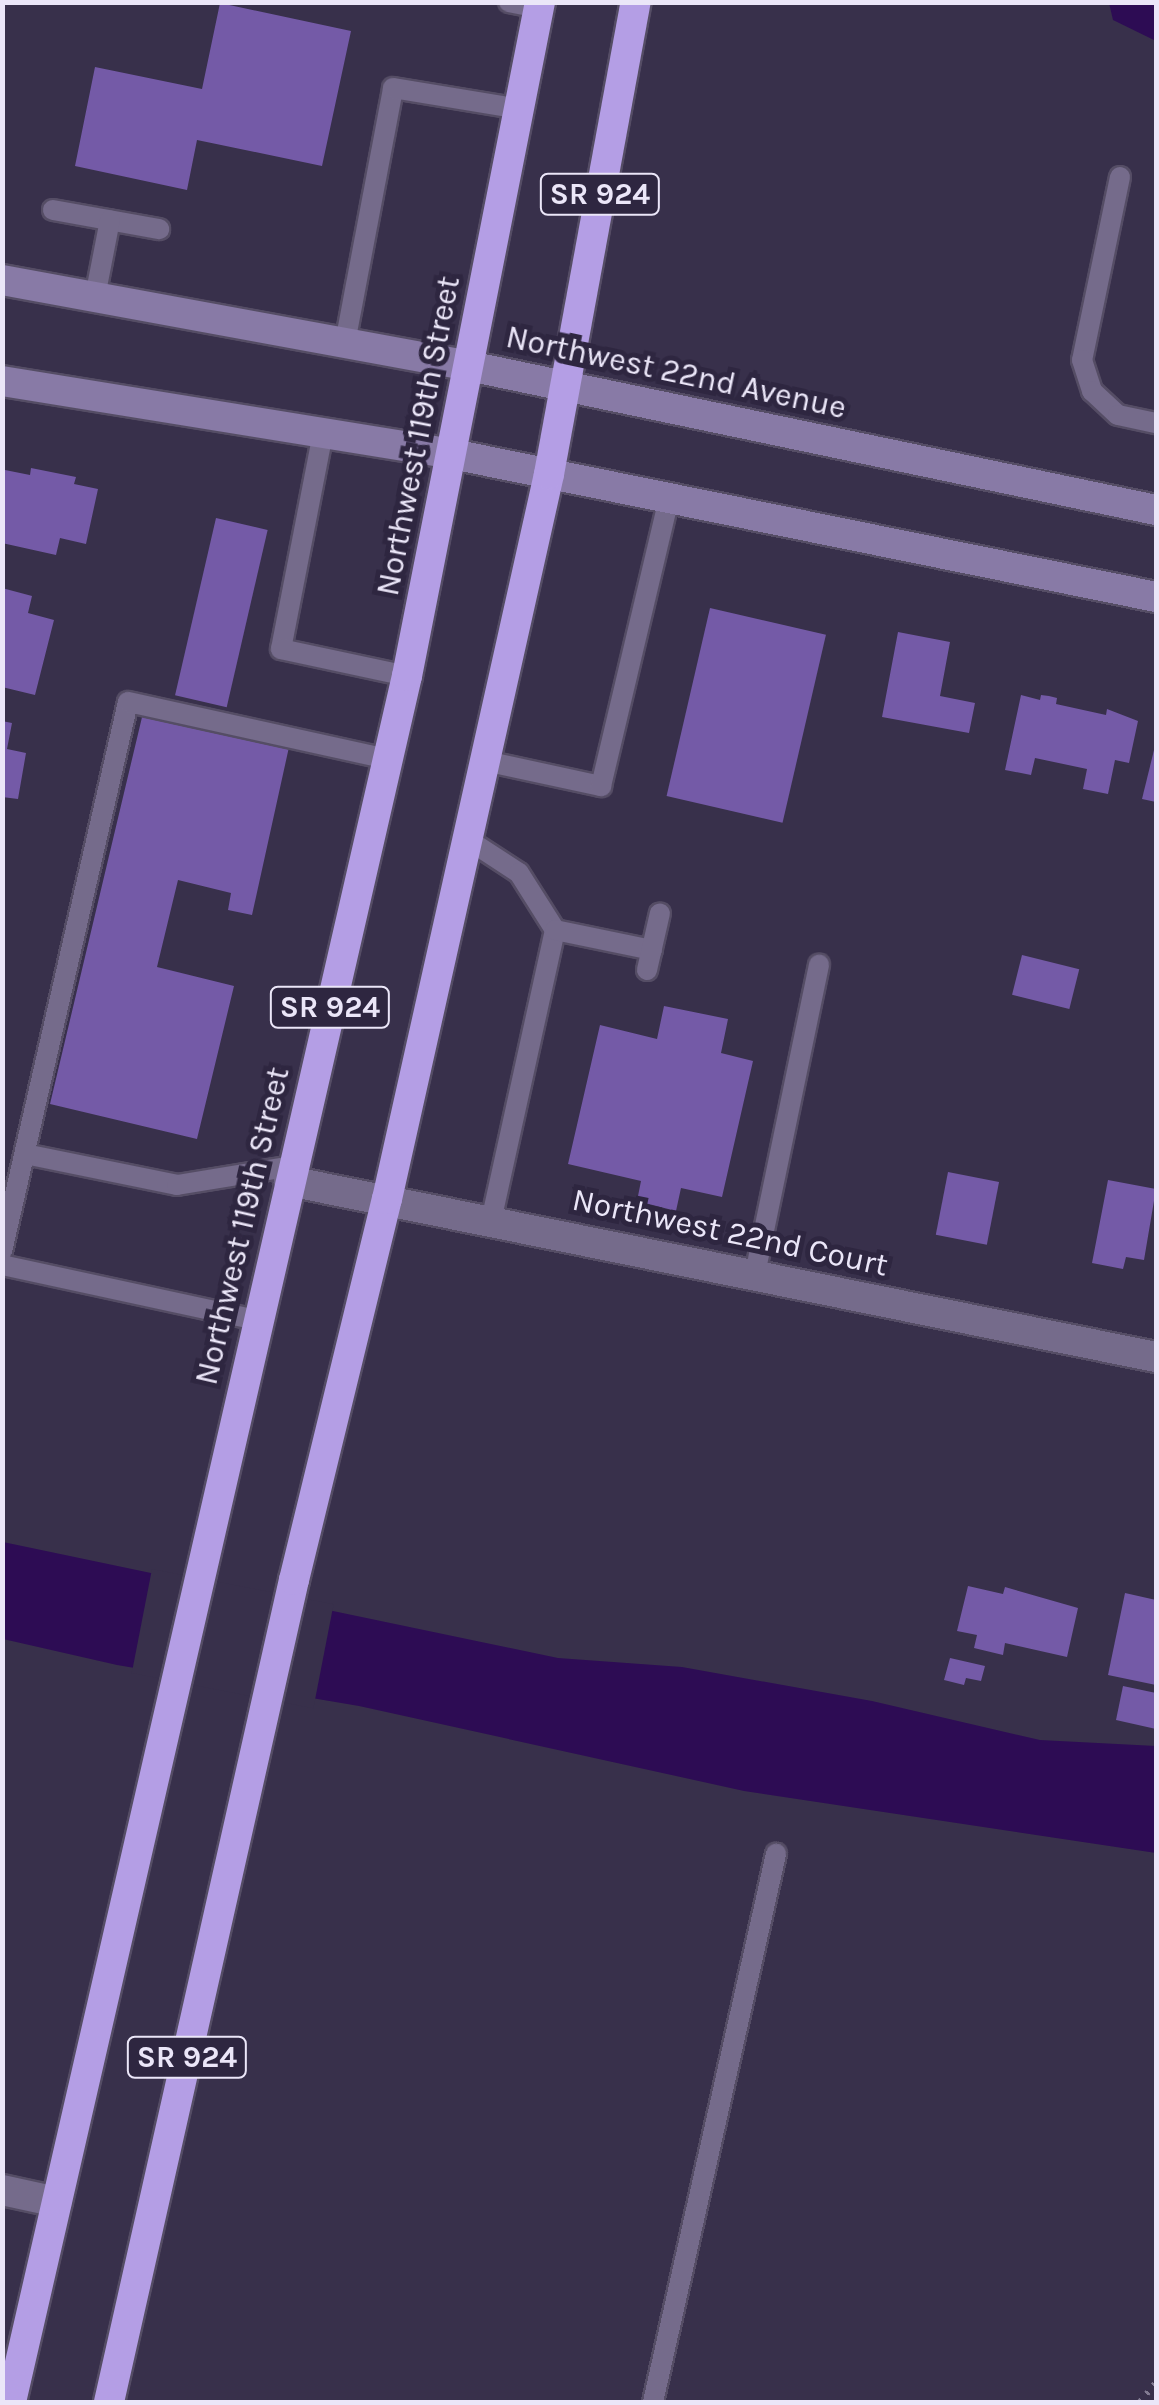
<!DOCTYPE html>
<html>
<head>
<meta charset="utf-8">
<style>
  body { margin:0 }
  #map { position:relative; width:1159px; height:2405px; overflow:hidden; background:#38304b; font-family:Karla,sans-serif }
  div>[style] { position:absolute }
  .water>* { inset:0; background:#2d0c54 }
  .pier>* { inset:0; background:#38304b; transform-origin:0 0 }
  .building>* { inset:0; background:#745aa7; transform-origin:0 0 }
  .path>* { height:6px; margin-top:-3px; transform-origin:0; background:repeating-linear-gradient(90deg,#817a91 0 2.5px,transparent 0 10.5px) }
  .roads { filter:drop-shadow(2px 0 #554d65) drop-shadow(-2px 0 #554d65) drop-shadow(0 2px #554d65) drop-shadow(0 -2px #554d65) }
  .lane>* { height:20px; margin:-10px; padding:0 10px; transform-origin:10px; border-radius:10px; background:#756b8b }
  .street>* { height:30px; margin:-15px; padding:0 15px; transform-origin:15px; border-radius:15px; background:#756b8b }
  .secondary>* { height:30px; margin:-15px; padding:0 15px; transform-origin:15px; border-radius:15px; background:#887aa6 }
  .highway>* { height:30px; margin:-15px; padding:0 15px; transform-origin:15px; border-radius:15px; background:#b49ee5 }
  span { translate:-50% -50%; white-space:nowrap; text-align:center; line-height:1.15; -webkit-text-stroke:10px #2e2640; paint-order:stroke }
  .shield-label span { padding:2px 8px; background:#2e2640; border:2px solid; border-radius:8px; -webkit-text-stroke-width:0 }
  .shield-label { font-size:30px; color:#ebe6f8; font-weight:700 }
  .street-label { font-size:32px; color:#ebe6f8 }
  .frame { position:absolute; inset:0; border:5px solid #ebe6f8; pointer-events:none }
</style>
</head>
<body>
<div id="map">
  <div class="water">
    <i style="clip-path:polygon(1109px 3px,1156px 3px,1156px 41px,1113px 20px)"></i>
    <i style="clip-path:polygon(3px 1542px,558px 1658px,682px 1667px,872px 1701px,1040px 1740px,1156px 1746px,1156px 1853px,744px 1791px,359px 1706px,117px 1665px,3px 1639px)"></i>
  </div>
  <div class="pier">
    <i style="left:152px;top:1569px;width:185px;height:106px;rotate:11deg"></i>
  </div>
  <div class="building">
    <i style="clip-path:polygon(220px 3px,351px 31px,322px 166px,197px 140px,187px 190px,75px 166px,95px 67px,202px 89px)"></i>
    <i style="clip-path:polygon(31px 468px,76px 477px,74px 484px,98px 489px,86px 544px,60px 538px,56px 555px,2px 543px,5px 470px,30px 475px)"></i>
    <i style="left:216px;top:518px;width:53px;height:182px;rotate:13deg"></i>
    <i style="clip-path:polygon(2px 588px,32px 596px,28px 613px,54px 620px,35px 695px,2px 687px)"></i>
    <i style="left:710px;top:608px;width:119px;height:193px;rotate:13deg"></i>
    <i style="clip-path:polygon(898px 632px,950px 642px,940px 696px,975px 703px,969px 733px,882px 717px)"></i>
    <i style="clip-path:polygon(1021px 695px,1040px 700px,1041px 695px,1049px 696px,1057px 698px,1056px 704px,1106px 715px,1107px 709px,1138px 721px,1129px 763px,1115px 760px,1108px 794px,1083px 789px,1087px 769px,1035px 758px,1031px 775px,1005px 770px)"></i>
    <i style="clip-path:polygon(143px 713px,289px 747px,252px 915px,228px 910px,231px 893px,178px 880px,157px 967px,234px 986px,197px 1139px,50px 1104px)"></i>
    <i style="clip-path:polygon(2px 721px,12px 723px,7px 749px,26px 753px,18px 799px,2px 797px)"></i>
    <i style="clip-path:polygon(1155px 746px,1156px 746px,1156px 802px,1142px 799px)"></i>
    <i style="left:1022px;top:955px;width:59px;height:41px;rotate:14deg"></i>
    <i style="clip-path:polygon(664px 1006px,728px 1019px,721px 1053px,753px 1061px,722px 1197px,681px 1188px,676px 1211px,637px 1201px,641px 1181px,568px 1164px,600px 1025px,657px 1039px)"></i>
    <i style="left:948px;top:1172px;width:52px;height:64px;rotate:11deg"></i>
    <i style="clip-path:polygon(1108px 1180px,1156px 1189px,1144px 1260px,1126px 1257px,1123px 1269px,1092px 1263px)"></i>
    <i style="clip-path:polygon(968px 1586px,1003px 1594px,1005px 1587px,1078px 1608px,1067px 1657px,1005px 1643px,1003px 1655px,974px 1648px,977px 1635px,957px 1631px)"></i>
    <i style="clip-path:polygon(1125px 1593px,1156px 1600px,1156px 1685px,1108px 1675px)"></i>
    <i style="clip-path:polygon(950px 1658px,985px 1666px,981px 1681px,966px 1678px,964px 1685px,944px 1680px)"></i>
    <i style="clip-path:polygon(1123px 1686px,1156px 1693px,1156px 1729px,1116px 1720px)"></i>
  </div>
  <div class="path">
    <i style="left:1140px;top:2402px;width:26px;rotate:-51deg"></i>
  </div>
  <div class="roads">
    <div class="lane">
      <i style="left:509px;top:2px;width:31px;rotate:11deg"></i>
      <i style="left:1120px;top:177px;width:187px;rotate:101.7deg"></i>
      <i style="left:1082px;top:360px;width:33px;rotate:72deg"></i>
      <i style="left:1092px;top:391px;width:35px;rotate:43deg"></i>
      <i style="left:1118px;top:415px;width:39px;rotate:12deg"></i>
      <i style="left:53px;top:210px;width:108px;rotate:10.2deg"></i>
      <i style="left:95px;top:297px;width:78px;rotate:-79deg"></i>
      <i style="left:345px;top:343px;width:259px;rotate:-79.3deg"></i>
      <i style="left:393px;top:88px;width:129px;rotate:9.4deg"></i>
      <i style="left:323px;top:433px;width:220px;rotate:101deg"></i>
      <i style="left:281px;top:649px;width:129px;rotate:12.1deg"></i>
      <i style="left:485px;top:761px;width:119px;rotate:12.2deg"></i>
      <i style="left:601px;top:786px;width:296px;rotate:-76.7deg"></i>
      <i style="left:467px;top:839px;width:62px;rotate:33.2deg"></i>
      <i style="left:519px;top:873px;width:67px;rotate:57.7deg"></i>
      <i style="left:555px;top:930px;width:297px;rotate:102.4deg"></i>
      <i style="left:555px;top:930px;width:99px;rotate:11.7deg"></i>
      <i style="left:647px;top:970px;width:58px;rotate:-77.2deg"></i>
      <i style="left:25px;top:1154px;width:155px;rotate:11.5deg"></i>
      <i style="left:177px;top:1185px;width:118px;rotate:-9.3deg"></i>
      <i style="left:2px;top:1251px;width:563px;rotate:-77.07deg"></i>
      <i style="left:128px;top:702px;width:266px;rotate:12.4deg"></i>
      <i style="left:2px;top:1265px;width:261px;rotate:12.2deg"></i>
      <i style="left:755px;top:1274px;width:316px;rotate:-78.3deg"></i>
      <i style="left:653px;top:2402px;width:562px;rotate:-77.35deg"></i>
    </div>
    <div class="street">
      <i style="left:289px;top:1181px;width:885px;rotate:11.48deg"></i>
      <i style="left:2px;top:2190px;width:56px;rotate:12.3deg"></i>
    </div>
    <div class="secondary">
      <i style="left:2px;top:280px;width:475px;rotate:10.4deg"></i>
      <i style="left:469px;top:366px;width:702px;rotate:11.84deg"></i>
      <i style="left:2px;top:381px;width:456px;rotate:9.2deg"></i>
      <i style="left:452px;top:454px;width:718px;rotate:11.48deg"></i>
    </div>
    <div class="highway">
      <i style="left:11px;top:2402px;width:1771px;rotate:-77.08deg"></i>
      <i style="left:407px;top:676px;width:687px;rotate:-78.84deg"></i>
      <i style="left:109px;top:2402px;width:843px;rotate:-77.32deg"></i>
      <i style="left:294px;top:1580px;width:392px;rotate:-76.3deg"></i>
      <i style="left:387px;top:1199px;width:743px;rotate:-77.4deg"></i>
      <i style="left:549px;top:474px;width:480px;rotate:-79.6deg"></i>
    </div>
  </div>
  <div class="shield-label">
    <span style="left:600px;top:194px">SR 924</span>
    <span style="left:330px;top:1007px">SR 924</span>
    <span style="left:187px;top:2057px">SR 924</span>
  </div>
  <div class="street-label">
    <span style="left:676px;top:373px;rotate:12deg">Northwest 22nd Avenue</span>
    <span style="left:419px;top:436px;rotate:-79deg">Northwest 119th Street</span>
    <span style="left:243px;top:1226px;rotate:-77deg">Northwest 119th Street</span>
    <span style="left:730px;top:1233px;rotate:12deg">Northwest 22nd Court</span>
  </div>
  <div class="frame"></div>
</div>
</body>
</html>
